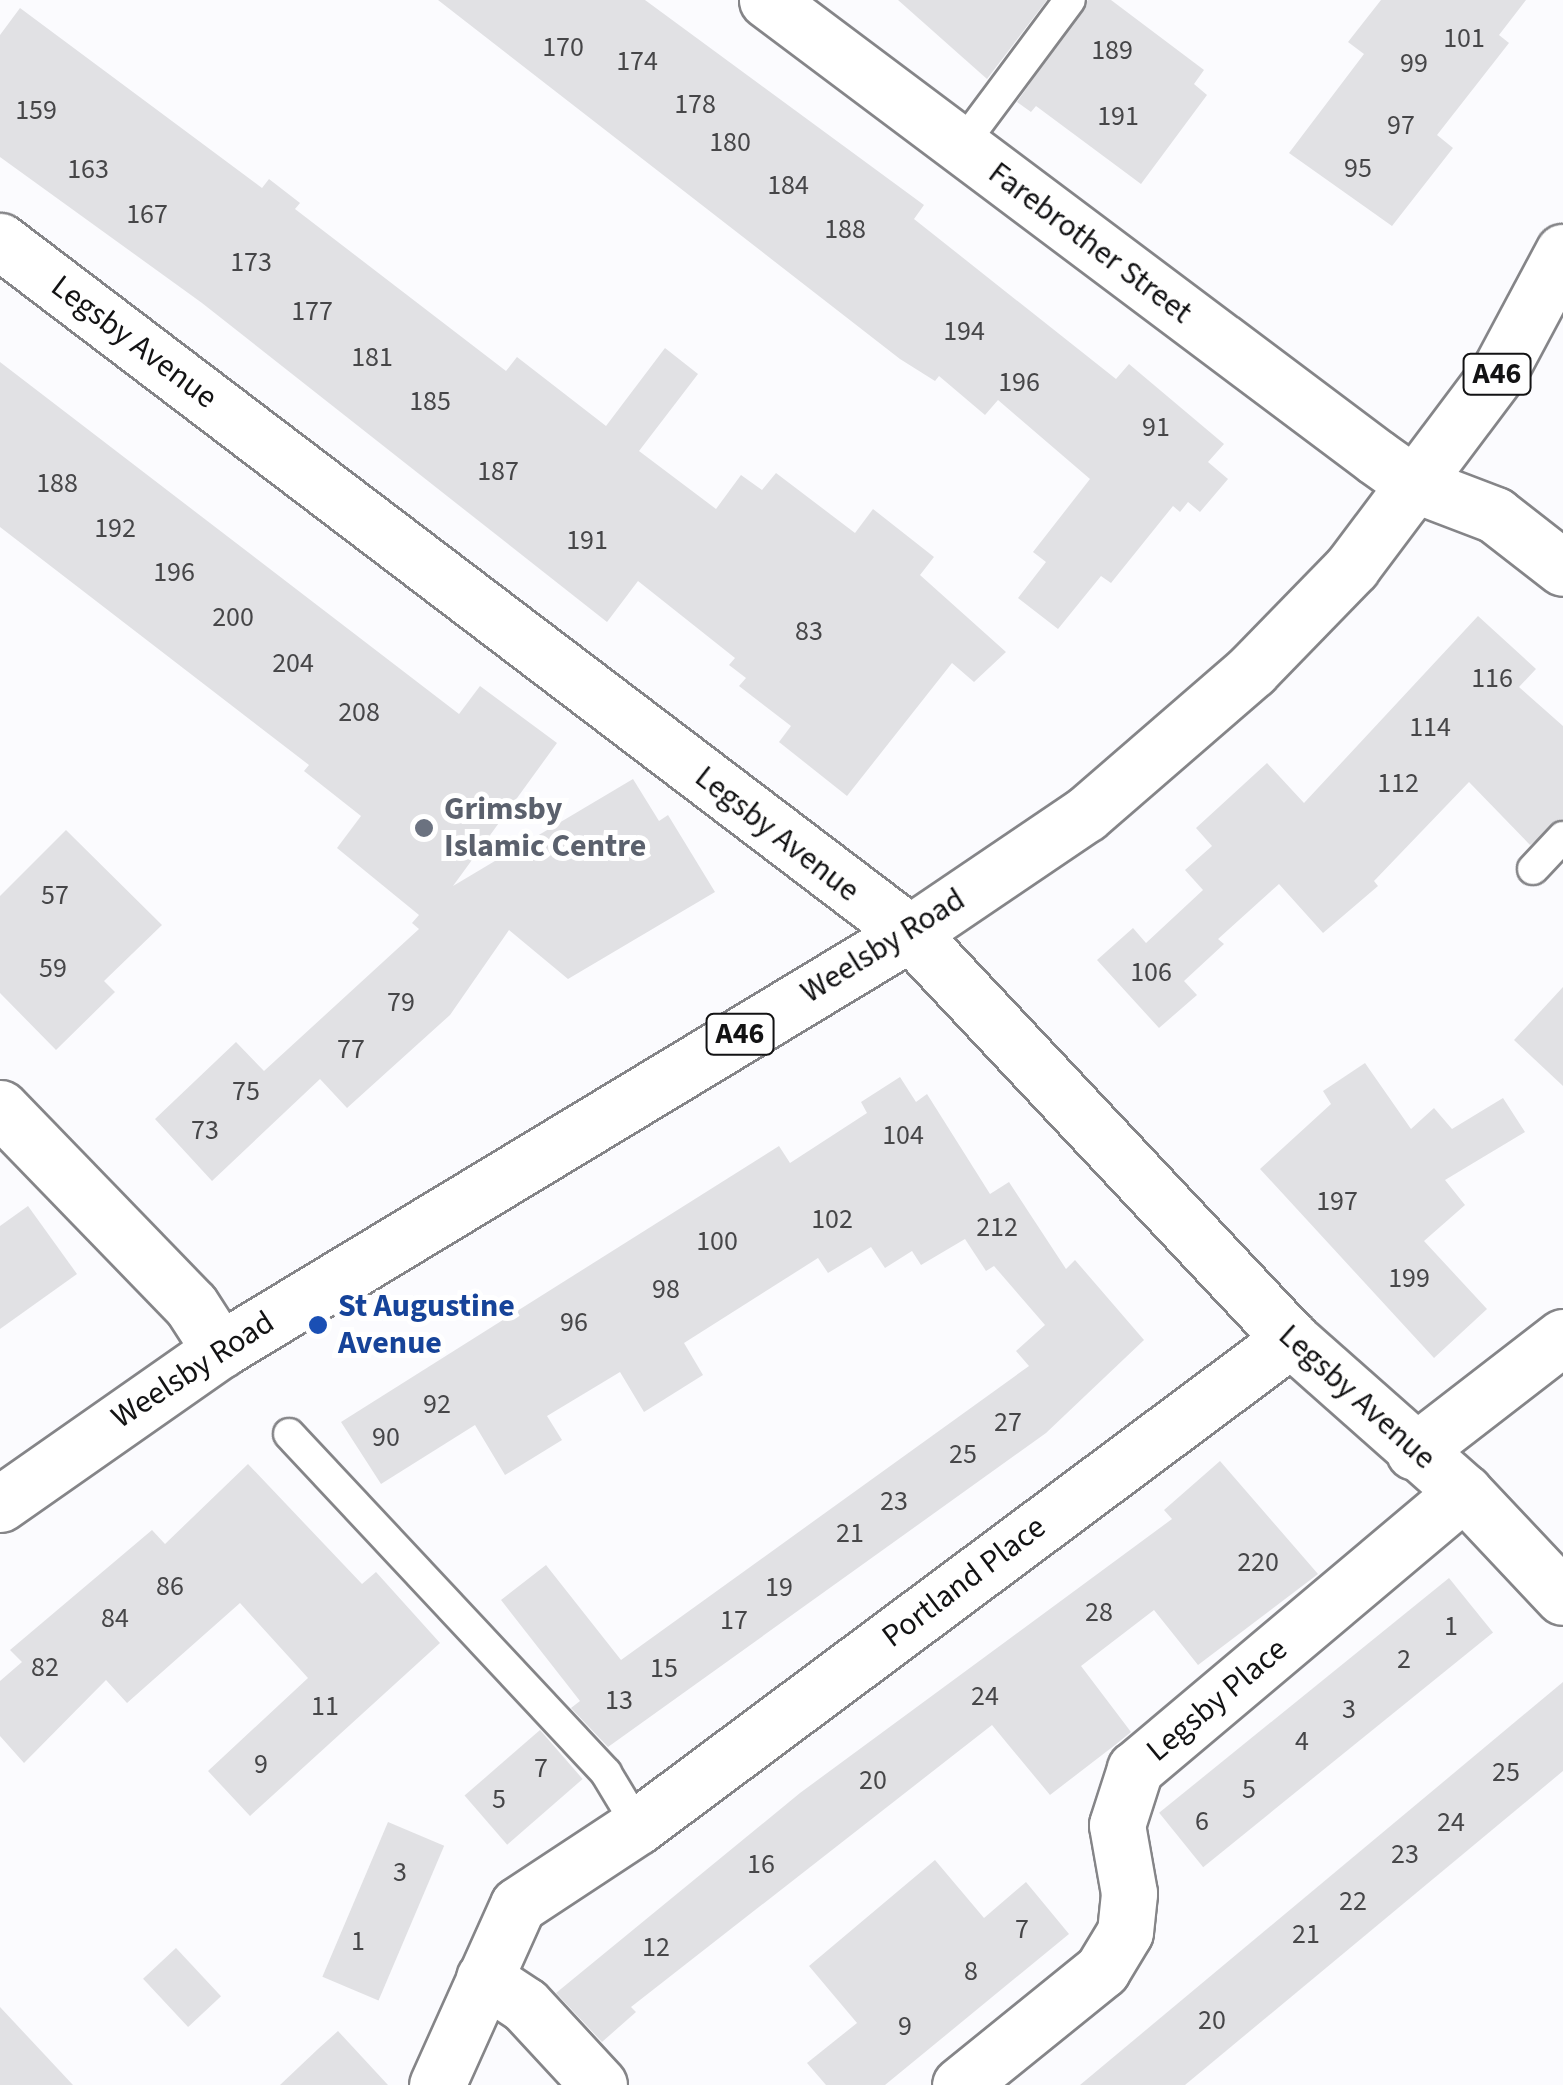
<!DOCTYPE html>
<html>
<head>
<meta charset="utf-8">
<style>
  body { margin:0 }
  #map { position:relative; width:1563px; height:2085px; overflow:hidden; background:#fbfbfe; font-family:"Source Sans 3",sans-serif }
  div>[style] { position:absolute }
  .building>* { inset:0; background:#e1e1e4; transform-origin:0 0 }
  .roads { filter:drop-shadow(2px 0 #858588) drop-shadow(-2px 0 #858588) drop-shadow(0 2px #858588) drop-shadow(0 -2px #858588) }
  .service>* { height:30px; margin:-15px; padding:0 15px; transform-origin:15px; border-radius:15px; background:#fff }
  .minor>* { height:55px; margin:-27.5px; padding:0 27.5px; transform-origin:27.5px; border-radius:27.5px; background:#fff }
  .trunk>* { height:55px; margin:-27.5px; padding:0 27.5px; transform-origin:27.5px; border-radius:27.5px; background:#fff }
  .dots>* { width:28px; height:28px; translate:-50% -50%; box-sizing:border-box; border:5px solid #fff; border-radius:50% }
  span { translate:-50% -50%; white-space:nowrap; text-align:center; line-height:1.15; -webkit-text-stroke:10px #fff; paint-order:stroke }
  .number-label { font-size:28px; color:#464648 }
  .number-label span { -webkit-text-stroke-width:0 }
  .shield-label span { padding:2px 8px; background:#fff; border:2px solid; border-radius:8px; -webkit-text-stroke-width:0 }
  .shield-label { font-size:30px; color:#131314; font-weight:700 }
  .street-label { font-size:32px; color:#131314 }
  .worship-label { font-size:32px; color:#5b616d; font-weight:700 }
  .left { translate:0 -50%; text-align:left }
  .transit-label { font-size:32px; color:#164399; font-weight:700 }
</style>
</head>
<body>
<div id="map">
  <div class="building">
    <i style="clip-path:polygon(438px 0,645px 0,924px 205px,914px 219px,1116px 379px,1129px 364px,1224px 444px,1208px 462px,1228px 479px,1200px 512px,1188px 502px,1180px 512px,1173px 506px,1111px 583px,1101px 576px,1058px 629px,1018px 598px,1046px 562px,1033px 552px,1090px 479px,998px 400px,985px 415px,939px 376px,935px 381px,900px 359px)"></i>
    <i style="clip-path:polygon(898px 0,1047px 0,987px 79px)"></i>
    <i style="clip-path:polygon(1088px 0,1111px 0,1204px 70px,1194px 84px,1207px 95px,1141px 184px,1036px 106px,1031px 112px,1017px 102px)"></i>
    <i style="clip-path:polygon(1381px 0,1526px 0,1499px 35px,1509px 43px,1437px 135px,1453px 148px,1392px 226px,1289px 153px,1364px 54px,1348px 42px)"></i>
    <i style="clip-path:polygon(20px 8px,262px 188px,269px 179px,300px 203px,295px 209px,506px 371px,517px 357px,606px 426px,665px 348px,698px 374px,639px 451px,716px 509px,741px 475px,762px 490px,776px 473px,855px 533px,873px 509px,934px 557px,920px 575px,1006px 652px,974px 682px,952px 663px,847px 796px,779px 742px,791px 726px,739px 686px,746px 678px,729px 665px,735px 658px,638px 581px,607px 622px,202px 303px,0 157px,0 35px)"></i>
    <i style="clip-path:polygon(0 362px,459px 714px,480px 686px,557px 743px,453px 886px,633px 779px,659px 821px,668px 815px,715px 892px,568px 979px,509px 930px,450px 1015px,347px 1108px,320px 1079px,212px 1181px,155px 1119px,236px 1042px,264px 1071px,419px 929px,412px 923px,419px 915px,337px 848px,361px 816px,304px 771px,309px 765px,0 527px)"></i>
    <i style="clip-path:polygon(1478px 616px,1536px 669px,1519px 687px,1563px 726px,1563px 819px,1530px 845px,1469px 782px,1374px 881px,1378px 886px,1323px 933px,1279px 884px,1218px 939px,1224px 944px,1184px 981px,1197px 995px,1159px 1028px,1097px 960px,1133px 928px,1146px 943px,1203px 890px,1185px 870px,1212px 846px,1196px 828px,1267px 763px,1304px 803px)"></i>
    <i style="clip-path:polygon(66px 830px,162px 925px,104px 981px,115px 992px,56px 1050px,0 993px,0 896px)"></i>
    <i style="clip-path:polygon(1563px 987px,1563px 1086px,1514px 1040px)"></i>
    <i style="clip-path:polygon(1365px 1063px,1411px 1129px,1434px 1108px,1452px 1129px,1503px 1098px,1525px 1132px,1445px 1180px,1465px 1205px,1424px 1241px,1487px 1309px,1434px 1358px,1260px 1169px,1331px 1104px,1323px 1091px)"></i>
    <i style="clip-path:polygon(900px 1077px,916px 1102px,927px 1094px,990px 1194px,1009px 1182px,1066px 1269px,1075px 1260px,1144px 1340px,1046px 1433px,608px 1747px,571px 1708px,580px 1701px,501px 1600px,546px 1565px,621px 1660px,1029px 1366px,1016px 1351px,1045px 1325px,994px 1266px,986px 1271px,965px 1239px,921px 1265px,912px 1251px,885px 1268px,871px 1247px,828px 1273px,818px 1258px,684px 1343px,703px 1375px,644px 1412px,620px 1372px,547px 1416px,562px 1440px,505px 1475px,475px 1425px,381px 1484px,341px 1422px,779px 1146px,790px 1163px,867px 1113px,861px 1102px)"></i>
    <i style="clip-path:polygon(28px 1206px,77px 1274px,0 1329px,0 1226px)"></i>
    <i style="clip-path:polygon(1220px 1461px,1318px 1574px,1198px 1665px,1154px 1610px,1081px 1666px,1131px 1732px,1115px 1745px,1050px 1795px,992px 1725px,631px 2007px,636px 2012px,602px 2042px,556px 1993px,800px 1793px,1172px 1519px,1164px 1510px)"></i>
    <i style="clip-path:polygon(248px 1464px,362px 1584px,376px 1572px,440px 1643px,250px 1816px,208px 1771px,308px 1678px,240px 1603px,127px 1703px,106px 1680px,24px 1763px,0 1736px,0 1681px,22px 1662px,10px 1650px,152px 1530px,165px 1544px)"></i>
    <i style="left:1449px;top:1578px;width:70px;height:373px;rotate:51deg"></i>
    <i style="clip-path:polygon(1563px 1682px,1563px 1771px,1185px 2085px,1080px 2085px)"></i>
    <i style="left:540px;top:1730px;width:65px;height:100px;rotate:49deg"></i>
    <i style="left:388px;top:1822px;width:61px;height:168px;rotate:23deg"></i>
    <i style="clip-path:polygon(935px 1860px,984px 1918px,1026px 1882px,1069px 1934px,885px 2085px,826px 2085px,807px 2063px,857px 2023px,809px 1966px)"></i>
    <i style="left:176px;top:1948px;width:66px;height:45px;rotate:47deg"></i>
    <i style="clip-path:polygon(0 2007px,73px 2085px,0 2085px)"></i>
    <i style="clip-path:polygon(338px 2031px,388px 2085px,280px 2085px,318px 2049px)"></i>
  </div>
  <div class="roads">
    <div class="service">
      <i style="left:961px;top:146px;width:182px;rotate:-53.3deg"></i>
      <i style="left:1533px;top:869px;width:44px;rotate:-46.8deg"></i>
      <i style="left:289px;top:1434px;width:464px;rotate:46.9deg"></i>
      <i style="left:606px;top:1773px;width:62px;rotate:58.9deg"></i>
    </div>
    <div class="minor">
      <i style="left:767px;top:0;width:761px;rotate:36.88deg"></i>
      <i style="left:1376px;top:457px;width:47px;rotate:35.4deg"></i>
      <i style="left:1414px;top:484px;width:87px;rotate:20.9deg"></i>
      <i style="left:1495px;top:515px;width:86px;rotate:37.9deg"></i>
      <i style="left:0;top:241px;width:1143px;rotate:37.25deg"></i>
      <i style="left:910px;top:933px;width:557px;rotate:46.82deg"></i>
      <i style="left:1291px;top:1339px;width:231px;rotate:41.5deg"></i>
      <i style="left:1464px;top:1492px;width:144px;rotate:46.7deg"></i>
      <i style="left:0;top:1108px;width:274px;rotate:45.9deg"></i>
      <i style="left:191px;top:1305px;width:54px;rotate:57.2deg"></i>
      <i style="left:1414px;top:1452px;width:188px;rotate:-37.7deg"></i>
      <i style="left:484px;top:1978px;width:49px;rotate:33.4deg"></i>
      <i style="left:525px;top:2005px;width:109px;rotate:47.2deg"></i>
      <i style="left:437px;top:2085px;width:197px;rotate:-65.8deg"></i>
      <i style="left:518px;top:1905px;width:144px;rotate:-33.4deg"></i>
      <i style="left:638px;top:1826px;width:815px;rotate:-36.72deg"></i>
      <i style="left:960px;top:2085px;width:183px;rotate:-39deg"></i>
      <i style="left:1102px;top:1970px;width:44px;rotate:-58.8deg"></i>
      <i style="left:1125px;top:1932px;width:39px;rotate:-84deg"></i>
      <i style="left:1129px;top:1893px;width:69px;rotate:-100deg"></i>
      <i style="left:1117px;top:1825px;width:59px;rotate:-72.2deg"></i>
      <i style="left:1135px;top:1769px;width:430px;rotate:-40.1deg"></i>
    </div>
    <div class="trunk">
      <i style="left:0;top:1504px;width:269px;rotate:-35deg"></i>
      <i style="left:220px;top:1350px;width:806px;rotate:-31.15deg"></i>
      <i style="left:910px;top:933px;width:212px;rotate:-34.1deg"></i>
      <i style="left:1086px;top:814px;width:220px;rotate:-40.9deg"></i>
      <i style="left:1252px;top:670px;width:144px;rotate:-45.8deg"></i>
      <i style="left:1352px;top:567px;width:246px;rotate:-53.1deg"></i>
      <i style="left:1500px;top:370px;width:134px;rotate:-61.9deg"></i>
    </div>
  </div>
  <div class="dots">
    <i style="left:424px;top:828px;background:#6b7280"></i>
    <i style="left:318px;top:1325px;background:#1a4fb4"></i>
  </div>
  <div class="number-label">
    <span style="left:1464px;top:38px">101</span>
    <span style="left:563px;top:47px">170</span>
    <span style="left:1112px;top:50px">189</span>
    <span style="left:637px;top:61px">174</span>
    <span style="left:1414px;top:63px">99</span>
    <span style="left:695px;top:104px">178</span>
    <span style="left:36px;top:110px">159</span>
    <span style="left:1118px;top:116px">191</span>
    <span style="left:1401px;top:125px">97</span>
    <span style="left:730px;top:142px">180</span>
    <span style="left:1358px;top:168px">95</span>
    <span style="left:88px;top:169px">163</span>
    <span style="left:788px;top:185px">184</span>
    <span style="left:147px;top:214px">167</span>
    <span style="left:845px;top:229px">188</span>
    <span style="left:251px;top:262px">173</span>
    <span style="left:312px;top:311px">177</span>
    <span style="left:964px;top:331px">194</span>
    <span style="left:372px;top:357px">181</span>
    <span style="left:1019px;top:382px">196</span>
    <span style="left:430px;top:401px">185</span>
    <span style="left:1156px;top:427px">91</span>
    <span style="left:498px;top:471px">187</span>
    <span style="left:57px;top:483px">188</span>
    <span style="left:115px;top:528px">192</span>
    <span style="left:587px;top:540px">191</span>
    <span style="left:174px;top:572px">196</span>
    <span style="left:233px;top:617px">200</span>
    <span style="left:809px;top:631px">83</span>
    <span style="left:293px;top:663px">204</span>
    <span style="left:1492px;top:678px">116</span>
    <span style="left:359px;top:712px">208</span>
    <span style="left:1430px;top:727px">114</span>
    <span style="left:1398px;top:783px">112</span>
    <span style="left:55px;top:895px">57</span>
    <span style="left:53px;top:968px">59</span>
    <span style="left:1151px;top:972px">106</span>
    <span style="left:401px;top:1002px">79</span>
    <span style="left:351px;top:1049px">77</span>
    <span style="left:246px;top:1091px">75</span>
    <span style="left:205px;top:1130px">73</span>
    <span style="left:903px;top:1135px">104</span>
    <span style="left:1337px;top:1201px">197</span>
    <span style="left:832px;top:1219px">102</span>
    <span style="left:997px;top:1227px">212</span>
    <span style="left:717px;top:1241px">100</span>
    <span style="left:1409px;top:1278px">199</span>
    <span style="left:666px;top:1289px">98</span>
    <span style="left:574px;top:1322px">96</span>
    <span style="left:437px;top:1404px">92</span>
    <span style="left:1008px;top:1422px">27</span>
    <span style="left:386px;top:1437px">90</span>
    <span style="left:963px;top:1454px">25</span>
    <span style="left:894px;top:1501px">23</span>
    <span style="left:850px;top:1533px">21</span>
    <span style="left:1258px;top:1562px">220</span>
    <span style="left:170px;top:1586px">86</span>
    <span style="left:779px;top:1587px">19</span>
    <span style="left:1099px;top:1612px">28</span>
    <span style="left:115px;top:1618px">84</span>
    <span style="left:734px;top:1620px">17</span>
    <span style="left:1451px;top:1626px">1</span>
    <span style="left:1404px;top:1659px">2</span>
    <span style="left:45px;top:1667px">82</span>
    <span style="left:664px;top:1668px">15</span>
    <span style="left:985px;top:1696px">24</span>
    <span style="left:619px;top:1700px">13</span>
    <span style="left:325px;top:1706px">11</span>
    <span style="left:1349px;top:1709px">3</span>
    <span style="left:1302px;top:1741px">4</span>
    <span style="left:261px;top:1764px">9</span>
    <span style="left:541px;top:1768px">7</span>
    <span style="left:1506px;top:1772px">25</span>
    <span style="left:873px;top:1780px">20</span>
    <span style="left:1249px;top:1789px">5</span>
    <span style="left:499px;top:1799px">5</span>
    <span style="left:1202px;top:1821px">6</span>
    <span style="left:1451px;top:1822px">24</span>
    <span style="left:1405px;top:1854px">23</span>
    <span style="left:761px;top:1864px">16</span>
    <span style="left:400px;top:1872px">3</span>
    <span style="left:1353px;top:1901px">22</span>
    <span style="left:1022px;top:1929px">7</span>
    <span style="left:1306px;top:1934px">21</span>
    <span style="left:358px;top:1941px">1</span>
    <span style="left:656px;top:1947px">12</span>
    <span style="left:971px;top:1971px">8</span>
    <span style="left:1212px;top:2020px">20</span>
    <span style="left:905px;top:2026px">9</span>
  </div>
  <div class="shield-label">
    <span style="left:1497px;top:374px">A46</span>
    <span style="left:740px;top:1034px">A46</span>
  </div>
  <div class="street-label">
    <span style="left:1090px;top:243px;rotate:37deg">Farebrother Street</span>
    <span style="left:134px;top:342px;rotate:37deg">Legsby Avenue</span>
    <span style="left:777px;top:834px;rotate:38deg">Legsby Avenue</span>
    <span style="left:883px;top:946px;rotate:-32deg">Weelsby Road</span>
    <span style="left:193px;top:1370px;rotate:-33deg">Weelsby Road</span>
    <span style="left:1357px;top:1397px;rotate:42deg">Legsby Avenue</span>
    <span style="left:964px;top:1582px;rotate:-37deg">Portland Place</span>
    <span style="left:1217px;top:1700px;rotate:-40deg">Legsby Place</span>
  </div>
  <div class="worship-label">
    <span class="left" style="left:444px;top:828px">Grimsby<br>Islamic Centre</span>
  </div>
  <div class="transit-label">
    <span class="left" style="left:338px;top:1325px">St Augustine<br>Avenue</span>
  </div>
</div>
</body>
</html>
